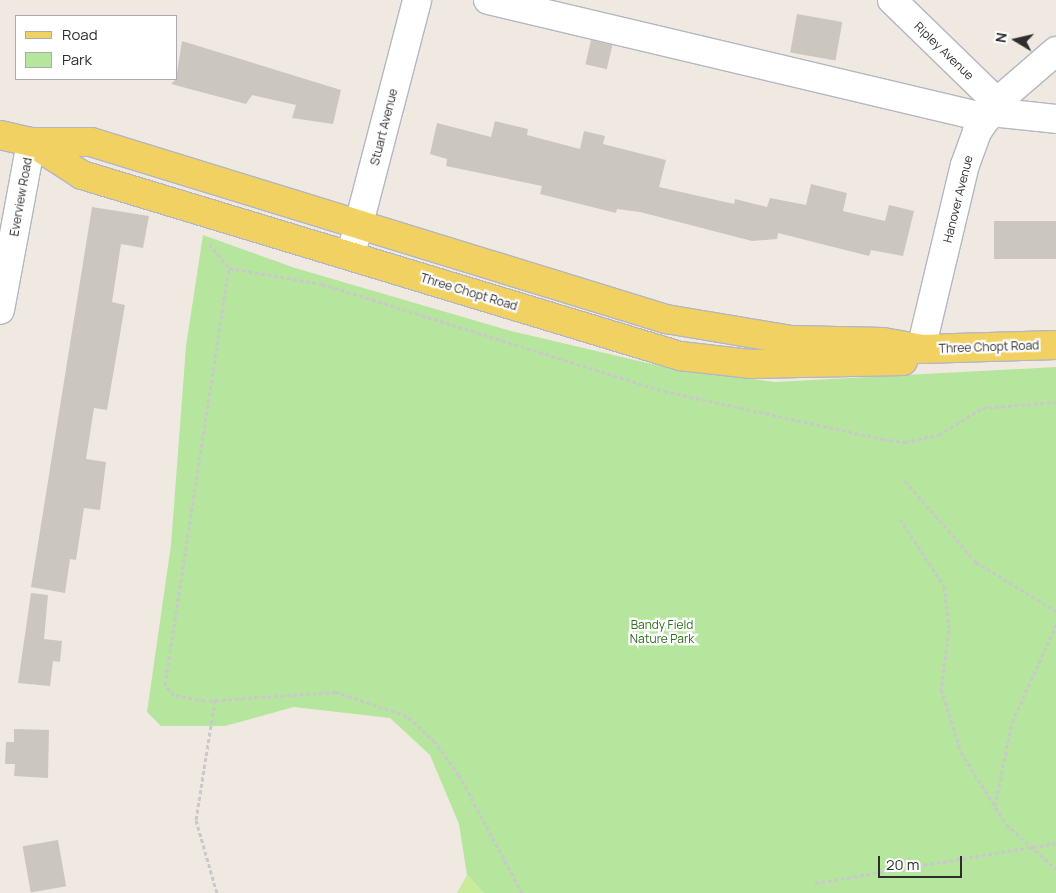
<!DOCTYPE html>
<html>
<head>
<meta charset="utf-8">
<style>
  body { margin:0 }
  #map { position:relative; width:1056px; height:893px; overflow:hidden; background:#efe9e1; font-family:Manrope,sans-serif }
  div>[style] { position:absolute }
  .green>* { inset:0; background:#b6e59e }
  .pitch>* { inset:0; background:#c9ec9a }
  .building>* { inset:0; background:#cbc7bf; transform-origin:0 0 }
  .path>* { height:3px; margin-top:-1.5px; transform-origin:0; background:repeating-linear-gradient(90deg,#c9c9c9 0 4px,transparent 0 6.5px) }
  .roads { filter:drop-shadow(1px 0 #b4b7c1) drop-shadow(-1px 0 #b4b7c1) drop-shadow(0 1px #b4b7c1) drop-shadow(0 -1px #b4b7c1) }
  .minor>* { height:28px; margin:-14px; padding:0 14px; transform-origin:14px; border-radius:14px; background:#fff }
  .major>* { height:28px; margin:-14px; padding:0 14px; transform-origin:14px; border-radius:14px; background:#f2d163 }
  span { translate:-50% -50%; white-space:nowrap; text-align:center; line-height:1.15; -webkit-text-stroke:4.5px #fff; paint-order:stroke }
  .street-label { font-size:12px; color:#2e2e2e }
  .park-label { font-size:12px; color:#2c6e1b }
  .legend { position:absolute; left:15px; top:15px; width:162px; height:65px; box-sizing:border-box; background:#fff; border:1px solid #ababab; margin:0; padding:6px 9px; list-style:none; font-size:15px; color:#2e2e2e }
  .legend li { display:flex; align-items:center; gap:10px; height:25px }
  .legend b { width:25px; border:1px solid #ababab }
  .north { position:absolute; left:991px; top:15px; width:50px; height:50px; -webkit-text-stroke:4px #fff; paint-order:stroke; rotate:279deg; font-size:14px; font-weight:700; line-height:20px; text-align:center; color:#2e2e2e }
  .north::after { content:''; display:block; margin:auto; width:18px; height:22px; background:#2e2e2e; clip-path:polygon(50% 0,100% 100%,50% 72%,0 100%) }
  .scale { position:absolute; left:878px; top:856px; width:84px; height:22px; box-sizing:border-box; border:2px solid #2e2e2e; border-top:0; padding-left:6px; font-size:15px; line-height:18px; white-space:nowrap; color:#2e2e2e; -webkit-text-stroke:4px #fff; paint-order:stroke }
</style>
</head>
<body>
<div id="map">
  <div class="green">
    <i style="clip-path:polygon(203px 235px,295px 268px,511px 331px,673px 369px,775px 382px,1056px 367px,1056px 893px,484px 893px,467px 875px,459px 824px,430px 755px,390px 718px,294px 707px,225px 726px,161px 726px,147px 712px,171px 545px,186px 346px)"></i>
  </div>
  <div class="pitch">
    <i style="clip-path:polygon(467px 875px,484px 893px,457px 893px)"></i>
  </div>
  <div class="building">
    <i style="left:797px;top:14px;width:46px;height:39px;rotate:10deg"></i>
    <i style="left:591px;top:40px;width:22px;height:25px;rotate:13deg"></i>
    <i style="clip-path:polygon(182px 41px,341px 90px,333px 124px,292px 118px,296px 105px,252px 95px,246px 104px,171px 84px,176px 79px)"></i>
    <i style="clip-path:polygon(495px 121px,528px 129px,527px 135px,580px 149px,584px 131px,605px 136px,603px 144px,666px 160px,659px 187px,734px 204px,735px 199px,767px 207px,770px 198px,806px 205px,811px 184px,847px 193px,843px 211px,885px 221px,889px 205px,914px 211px,903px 256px,871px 250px,869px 256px,778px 233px,777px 239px,752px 241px,640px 212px,617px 209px,616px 213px,540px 194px,542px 186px,446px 166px,447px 159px,430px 154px,437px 123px,491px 137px)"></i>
    <i style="clip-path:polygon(92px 207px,149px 216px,143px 248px,121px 244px,112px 302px,125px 305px,107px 410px,94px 408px,86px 459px,106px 462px,100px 510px,84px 508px,76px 560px,70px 559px,65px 593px,31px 587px)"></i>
    <i style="left:1056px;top:221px;width:38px;height:62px;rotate:90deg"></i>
    <i style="clip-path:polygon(31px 593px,48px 595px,44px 639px,62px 641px,60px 662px,53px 661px,50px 686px,18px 683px)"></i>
    <i style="clip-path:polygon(14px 729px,49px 730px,48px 778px,14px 776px,15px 764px,5px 764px,6px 742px,14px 742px)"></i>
    <i style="left:58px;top:840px;width:47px;height:36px;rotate:80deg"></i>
  </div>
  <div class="path">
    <i style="left:209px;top:244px;width:31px;rotate:50deg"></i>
    <i style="left:905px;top:481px;width:108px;rotate:48.8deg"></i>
    <i style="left:976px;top:562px;width:94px;rotate:31.5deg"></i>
    <i style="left:900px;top:519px;width:80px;rotate:56.7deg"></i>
    <i style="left:944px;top:586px;width:44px;rotate:83.5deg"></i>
    <i style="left:949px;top:630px;width:60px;rotate:97.7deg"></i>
    <i style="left:941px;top:689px;width:66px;rotate:72.4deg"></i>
    <i style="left:961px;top:752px;width:85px;rotate:58deg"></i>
    <i style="left:1006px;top:824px;width:67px;rotate:42deg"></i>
    <i style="left:215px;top:700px;width:121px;rotate:99deg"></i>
    <i style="left:196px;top:820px;width:76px;rotate:74deg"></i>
    <i style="left:995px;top:806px;width:86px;rotate:-78.6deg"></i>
    <i style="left:1012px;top:722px;width:107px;rotate:-65.6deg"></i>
    <i style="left:815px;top:883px;width:244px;rotate:-9.4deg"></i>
    <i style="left:522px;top:893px;width:134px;rotate:-118.1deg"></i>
    <i style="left:459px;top:775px;width:41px;rotate:-126deg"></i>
    <i style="left:435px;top:742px;width:38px;rotate:-137deg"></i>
    <i style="left:407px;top:716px;width:75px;rotate:-161.3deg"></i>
    <i style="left:336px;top:692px;width:131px;rotate:176.1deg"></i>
    <i style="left:205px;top:701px;width:32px;rotate:-169deg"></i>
    <i style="left:174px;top:695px;width:13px;rotate:-132deg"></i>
    <i style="left:165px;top:685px;width:422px;rotate:-81.3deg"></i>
    <i style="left:229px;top:268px;width:94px;rotate:9.8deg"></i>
    <i style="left:322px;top:284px;width:358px;rotate:17.4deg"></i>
    <i style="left:664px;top:391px;width:224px;rotate:12.4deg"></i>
    <i style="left:883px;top:439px;width:22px;rotate:8deg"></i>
    <i style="left:905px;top:442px;width:35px;rotate:-12deg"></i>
    <i style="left:939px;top:435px;width:51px;rotate:-32.1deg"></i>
    <i style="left:982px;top:408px;width:74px;rotate:-4.6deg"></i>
  </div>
  <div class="roads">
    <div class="minor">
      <i style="left:488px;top:0;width:513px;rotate:13.3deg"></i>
      <i style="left:892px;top:0;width:146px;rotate:44.2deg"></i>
      <i style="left:991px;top:112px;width:65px;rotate:6.1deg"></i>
      <i style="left:351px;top:254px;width:262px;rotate:-75.4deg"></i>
      <i style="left:0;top:310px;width:171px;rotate:-79.5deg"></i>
      <i style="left:921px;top:349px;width:189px;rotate:-76.6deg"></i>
      <i style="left:965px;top:165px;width:35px;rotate:-70deg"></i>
      <i style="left:977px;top:132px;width:36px;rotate:-56deg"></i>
      <i style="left:997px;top:102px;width:78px;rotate:-40.8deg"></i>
    </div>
    <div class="major">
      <i style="left:0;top:135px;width:32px;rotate:13deg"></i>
      <i style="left:31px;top:142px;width:60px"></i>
      <i style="left:91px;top:142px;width:602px;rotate:17.11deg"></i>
      <i style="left:666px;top:319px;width:127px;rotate:9.5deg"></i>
      <i style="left:791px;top:340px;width:92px;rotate:1.2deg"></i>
      <i style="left:883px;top:342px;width:39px;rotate:10deg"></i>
      <i style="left:921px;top:349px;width:135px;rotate:-1.7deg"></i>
      <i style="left:31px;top:142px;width:61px;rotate:32.9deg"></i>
      <i style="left:82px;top:175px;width:625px;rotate:16.84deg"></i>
      <i style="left:680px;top:356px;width:70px;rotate:6.5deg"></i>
      <i style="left:750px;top:364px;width:153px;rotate:-1.1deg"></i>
    </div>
  </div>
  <div class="street-label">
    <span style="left:944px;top:51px;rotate:44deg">Ripley Avenue</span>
    <span style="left:384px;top:127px;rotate:-76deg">Stuart Avenue</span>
    <span style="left:21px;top:197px;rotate:-80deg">Everview Road</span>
    <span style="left:958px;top:199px;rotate:-76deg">Hanover Avenue</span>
    <span style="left:469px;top:292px;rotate:17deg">Three Chopt Road</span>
    <span style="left:989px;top:347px;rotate:-2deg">Three Chopt Road</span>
  </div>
  <div class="park-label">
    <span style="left:662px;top:632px">Bandy Field<br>Nature Park</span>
  </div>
  <ul class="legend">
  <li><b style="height:6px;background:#f2d163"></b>Road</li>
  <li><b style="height:14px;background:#b6e59e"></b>Park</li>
  </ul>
  <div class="north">N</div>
  <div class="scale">20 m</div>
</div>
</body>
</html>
